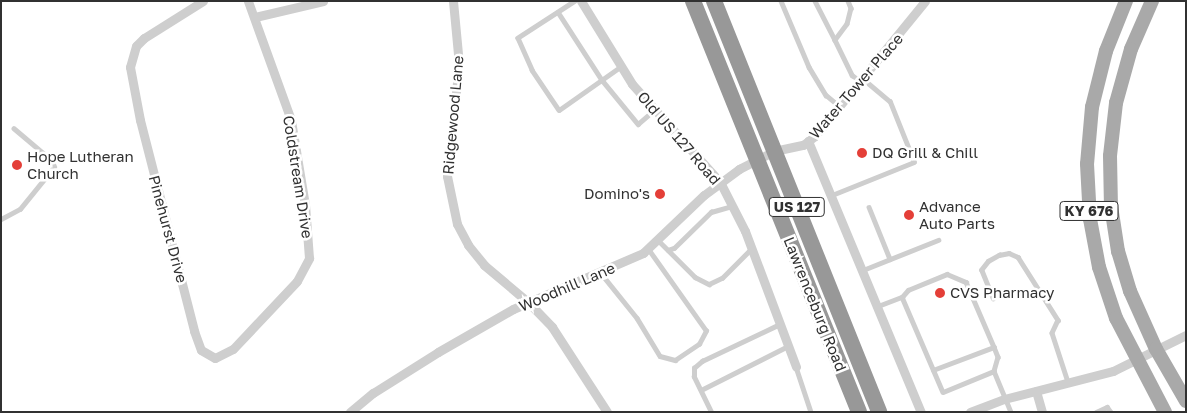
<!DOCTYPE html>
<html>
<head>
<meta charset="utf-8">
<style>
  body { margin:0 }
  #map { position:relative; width:1187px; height:413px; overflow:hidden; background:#fff; font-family:"Golos Text",sans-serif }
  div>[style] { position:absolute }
  .lane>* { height:4.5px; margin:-2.25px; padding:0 2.25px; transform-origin:2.25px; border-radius:2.25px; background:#cecece }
  .street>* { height:9px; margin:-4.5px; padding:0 4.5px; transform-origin:4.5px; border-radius:4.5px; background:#cecece }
  .primary>* { height:14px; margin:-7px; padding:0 7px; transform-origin:7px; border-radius:7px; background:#a9a9a9 }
  .highway>* { height:16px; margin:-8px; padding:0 8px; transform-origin:8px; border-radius:8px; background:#989898 }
  .dots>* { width:14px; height:14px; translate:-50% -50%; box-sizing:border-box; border:2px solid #fff; border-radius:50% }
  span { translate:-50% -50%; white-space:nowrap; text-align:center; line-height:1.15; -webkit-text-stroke:5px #fff; paint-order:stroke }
  .shield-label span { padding:1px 4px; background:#fff; border:1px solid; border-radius:4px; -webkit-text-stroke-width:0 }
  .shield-label { font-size:14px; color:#313131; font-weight:700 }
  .street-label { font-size:15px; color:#313131 }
  .poi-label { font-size:15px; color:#313131 }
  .left { translate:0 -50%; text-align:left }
  .right { translate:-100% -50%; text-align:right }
  .frame { position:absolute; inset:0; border:2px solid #313131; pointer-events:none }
</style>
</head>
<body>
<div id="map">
  <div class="lane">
    <i style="left:575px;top:1px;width:68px;rotate:147deg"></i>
    <i style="left:518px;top:38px;width:35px;rotate:66deg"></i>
    <i style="left:532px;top:70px;width:48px;rotate:56deg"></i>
    <i style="left:559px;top:110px;width:75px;rotate:-35.2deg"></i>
    <i style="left:781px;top:1px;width:72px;rotate:67deg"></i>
    <i style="left:809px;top:67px;width:33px;rotate:59deg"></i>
    <i style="left:826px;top:95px;width:17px;rotate:40deg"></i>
    <i style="left:815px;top:1px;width:44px;rotate:62.9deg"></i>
    <i style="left:848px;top:1px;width:8px;rotate:67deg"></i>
    <i style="left:851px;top:8px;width:16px;rotate:104deg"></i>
    <i style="left:847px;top:24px;width:20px;rotate:127deg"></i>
    <i style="left:835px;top:40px;width:39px;rotate:64deg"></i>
    <i style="left:852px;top:75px;width:10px;rotate:37deg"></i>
    <i style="left:558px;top:12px;width:81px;rotate:57.1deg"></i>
    <i style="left:602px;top:80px;width:57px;rotate:50.7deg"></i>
    <i style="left:638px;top:124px;width:21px;rotate:-41deg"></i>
    <i style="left:832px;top:195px;width:88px;rotate:-21.9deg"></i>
    <i style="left:914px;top:162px;width:65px;rotate:-111.8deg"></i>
    <i style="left:890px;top:102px;width:35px;rotate:-140deg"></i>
    <i style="left:869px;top:207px;width:56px;rotate:68deg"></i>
    <i style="left:1px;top:219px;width:21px;rotate:-28deg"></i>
    <i style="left:20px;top:209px;width:54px;rotate:-51deg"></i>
    <i style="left:54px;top:167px;width:6px;rotate:-108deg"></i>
    <i style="left:52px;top:161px;width:50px;rotate:-139.9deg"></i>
    <i style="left:659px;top:241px;width:51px;rotate:45deg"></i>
    <i style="left:695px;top:277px;width:16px;rotate:27deg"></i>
    <i style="left:709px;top:284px;width:14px;rotate:-25deg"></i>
    <i style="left:722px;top:278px;width:41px;rotate:-45deg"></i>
    <i style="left:668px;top:250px;width:6px;rotate:-18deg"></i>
    <i style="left:674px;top:248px;width:52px;rotate:-44.2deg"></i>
    <i style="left:711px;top:212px;width:22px;rotate:-16deg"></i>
    <i style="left:863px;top:270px;width:81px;rotate:-21.8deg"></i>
    <i style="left:600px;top:272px;width:59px;rotate:51.2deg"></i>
    <i style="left:637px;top:318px;width:44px;rotate:58.8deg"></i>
    <i style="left:660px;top:356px;width:16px;rotate:15deg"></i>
    <i style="left:675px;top:360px;width:29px;rotate:-34deg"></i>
    <i style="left:699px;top:344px;width:15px;rotate:-62deg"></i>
    <i style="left:706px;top:331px;width:100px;rotate:-125.3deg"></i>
    <i style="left:902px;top:297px;width:9px;rotate:-49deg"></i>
    <i style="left:908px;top:290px;width:42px;rotate:-22.3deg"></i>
    <i style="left:947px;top:274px;width:21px;rotate:23deg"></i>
    <i style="left:966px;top:282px;width:71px;rotate:66.7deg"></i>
    <i style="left:993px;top:299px;width:31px;rotate:-112deg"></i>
    <i style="left:981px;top:270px;width:11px;rotate:-52deg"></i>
    <i style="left:988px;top:261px;width:13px;rotate:-29deg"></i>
    <i style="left:999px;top:255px;width:10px;rotate:-11deg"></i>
    <i style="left:1009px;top:253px;width:10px;rotate:24deg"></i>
    <i style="left:1018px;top:257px;width:75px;rotate:57.6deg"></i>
    <i style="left:1058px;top:320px;width:14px;rotate:115deg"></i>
    <i style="left:1052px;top:333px;width:52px;rotate:71.9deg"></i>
    <i style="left:878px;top:306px;width:26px;rotate:-21deg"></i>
    <i style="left:902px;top:297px;width:103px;rotate:66.7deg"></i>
    <i style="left:943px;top:392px;width:55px;rotate:-22.4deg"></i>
    <i style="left:994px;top:371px;width:44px;rotate:67.5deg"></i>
    <i style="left:796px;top:367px;width:47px;rotate:71.6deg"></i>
    <i style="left:933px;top:370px;width:65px;rotate:-20.7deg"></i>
    <i style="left:994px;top:347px;width:11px;rotate:68deg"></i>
    <i style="left:998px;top:357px;width:15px;rotate:106deg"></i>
    <i style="left:701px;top:390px;width:97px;rotate:-26.8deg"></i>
    <i style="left:711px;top:412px;width:39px;rotate:-116deg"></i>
    <i style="left:694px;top:377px;width:9px;rotate:-90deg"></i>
    <i style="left:694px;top:368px;width:11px;rotate:-41deg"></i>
    <i style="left:702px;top:361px;width:86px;rotate:-25.4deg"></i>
    <i style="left:1096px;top:412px;width:12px;rotate:-24deg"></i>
    <i style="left:1107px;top:407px;width:6px;rotate:51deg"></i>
  </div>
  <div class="street">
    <i style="left:203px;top:1px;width:70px;rotate:147.9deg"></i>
    <i style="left:144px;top:38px;width:11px;rotate:135deg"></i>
    <i style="left:136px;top:46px;width:22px;rotate:106deg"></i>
    <i style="left:130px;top:67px;width:54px;rotate:79.3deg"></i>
    <i style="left:140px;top:120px;width:218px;rotate:75.6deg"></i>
    <i style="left:194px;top:331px;width:20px;rotate:70deg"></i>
    <i style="left:201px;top:350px;width:16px;rotate:30deg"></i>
    <i style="left:215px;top:358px;width:20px;rotate:-27deg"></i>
    <i style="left:233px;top:349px;width:93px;rotate:-46.7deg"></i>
    <i style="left:297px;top:281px;width:26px;rotate:-62deg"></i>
    <i style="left:309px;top:258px;width:53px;rotate:-94.3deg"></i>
    <i style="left:305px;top:205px;width:86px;rotate:-99.4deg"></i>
    <i style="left:291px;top:120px;width:127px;rotate:-109.9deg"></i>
    <i style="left:453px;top:1px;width:63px;rotate:84.6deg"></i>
    <i style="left:459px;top:64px;width:113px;rotate:96.1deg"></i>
    <i style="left:447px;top:176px;width:49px;rotate:78.2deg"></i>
    <i style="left:457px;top:224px;width:24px;rotate:62deg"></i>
    <i style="left:468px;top:245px;width:26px;rotate:51deg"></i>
    <i style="left:484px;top:265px;width:57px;rotate:40.1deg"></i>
    <i style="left:528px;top:302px;width:35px;rotate:46deg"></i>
    <i style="left:552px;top:327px;width:101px;rotate:57.1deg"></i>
    <i style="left:581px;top:1px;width:97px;rotate:58.4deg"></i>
    <i style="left:632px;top:84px;width:132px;rotate:48.1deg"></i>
    <i style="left:720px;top:182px;width:55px;rotate:63deg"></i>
    <i style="left:745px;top:231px;width:145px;rotate:69.4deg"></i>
    <i style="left:255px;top:17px;width:70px;rotate:-13.2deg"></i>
    <i style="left:808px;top:141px;width:294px;rotate:67.4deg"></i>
    <i style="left:1036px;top:391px;width:22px;rotate:74deg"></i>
    <i style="left:350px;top:412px;width:30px;rotate:-40deg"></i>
    <i style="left:373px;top:393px;width:77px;rotate:-32.2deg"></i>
    <i style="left:438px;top:352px;width:86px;rotate:-29.8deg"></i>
    <i style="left:513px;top:309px;width:142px;rotate:-23.3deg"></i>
    <i style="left:643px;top:253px;width:84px;rotate:-43.6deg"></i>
    <i style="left:704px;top:195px;width:44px;rotate:-36.6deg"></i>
    <i style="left:739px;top:169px;width:39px;rotate:-27deg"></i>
    <i style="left:774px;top:151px;width:30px;rotate:-12deg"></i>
    <i style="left:803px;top:145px;width:15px;rotate:-37deg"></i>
    <i style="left:815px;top:136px;width:174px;rotate:-50.8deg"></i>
    <i style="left:970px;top:412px;width:36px;rotate:-21deg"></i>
    <i style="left:1004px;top:399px;width:113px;rotate:-14.4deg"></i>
    <i style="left:1113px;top:371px;width:81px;rotate:-26.3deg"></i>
  </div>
  <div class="primary">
    <i style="left:1126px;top:1px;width:54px;rotate:111.8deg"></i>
    <i style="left:1106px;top:51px;width:58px;rotate:104deg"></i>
    <i style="left:1092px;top:107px;width:57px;rotate:95deg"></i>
    <i style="left:1087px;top:164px;width:55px;rotate:86.9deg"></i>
    <i style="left:1090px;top:219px;width:49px;rotate:79.4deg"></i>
    <i style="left:1099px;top:267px;width:54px;rotate:71.6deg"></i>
    <i style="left:1116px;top:318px;width:106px;rotate:62.5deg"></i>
    <i style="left:1152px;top:1px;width:52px;rotate:113.6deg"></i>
    <i style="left:1131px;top:49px;width:56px;rotate:105.5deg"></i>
    <i style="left:1116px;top:103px;width:53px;rotate:96.5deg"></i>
    <i style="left:1110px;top:156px;width:50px;rotate:88.9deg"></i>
    <i style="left:1111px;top:206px;width:46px;rotate:81.2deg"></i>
    <i style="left:1118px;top:251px;width:42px;rotate:73.3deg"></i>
    <i style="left:1130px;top:291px;width:64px;rotate:65.9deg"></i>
    <i style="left:1156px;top:349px;width:60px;rotate:60deg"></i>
  </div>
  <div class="highway">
    <i style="left:693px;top:1px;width:443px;rotate:68deg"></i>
    <i style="left:714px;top:1px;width:443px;rotate:68.1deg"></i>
  </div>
  <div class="dots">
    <i style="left:862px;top:153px;background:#e43f38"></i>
    <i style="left:17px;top:165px;background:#e43f38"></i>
    <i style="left:660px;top:194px;background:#e43f38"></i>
    <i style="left:909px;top:215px;background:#e43f38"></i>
    <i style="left:940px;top:293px;background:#e43f38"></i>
  </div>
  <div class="shield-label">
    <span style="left:797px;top:207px">US 127</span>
    <span style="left:1089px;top:211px">KY 676</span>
  </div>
  <div class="street-label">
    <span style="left:856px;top:86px;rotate:-49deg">Water Tower Place</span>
    <span style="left:453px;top:115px;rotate:-85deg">Ridgewood Lane</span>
    <span style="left:679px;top:138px;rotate:49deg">Old US 127 Road</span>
    <span style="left:298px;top:177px;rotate:81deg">Coldstream Drive</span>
    <span style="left:168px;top:229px;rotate:75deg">Pinehurst Drive</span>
    <span style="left:567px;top:287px;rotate:-23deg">Woodhill Lane</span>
    <span style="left:815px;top:304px;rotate:68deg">Lawrenceburg Road</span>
  </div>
  <div class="poi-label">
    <span class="left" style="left:872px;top:153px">DQ Grill &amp; Chill</span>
    <span class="left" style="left:27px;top:165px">Hope Lutheran<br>Church</span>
    <span class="right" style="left:650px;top:194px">Domino's</span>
    <span class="left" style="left:919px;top:215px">Advance<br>Auto Parts</span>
    <span class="left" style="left:950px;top:293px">CVS Pharmacy</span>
  </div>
  <div class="frame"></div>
</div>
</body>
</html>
